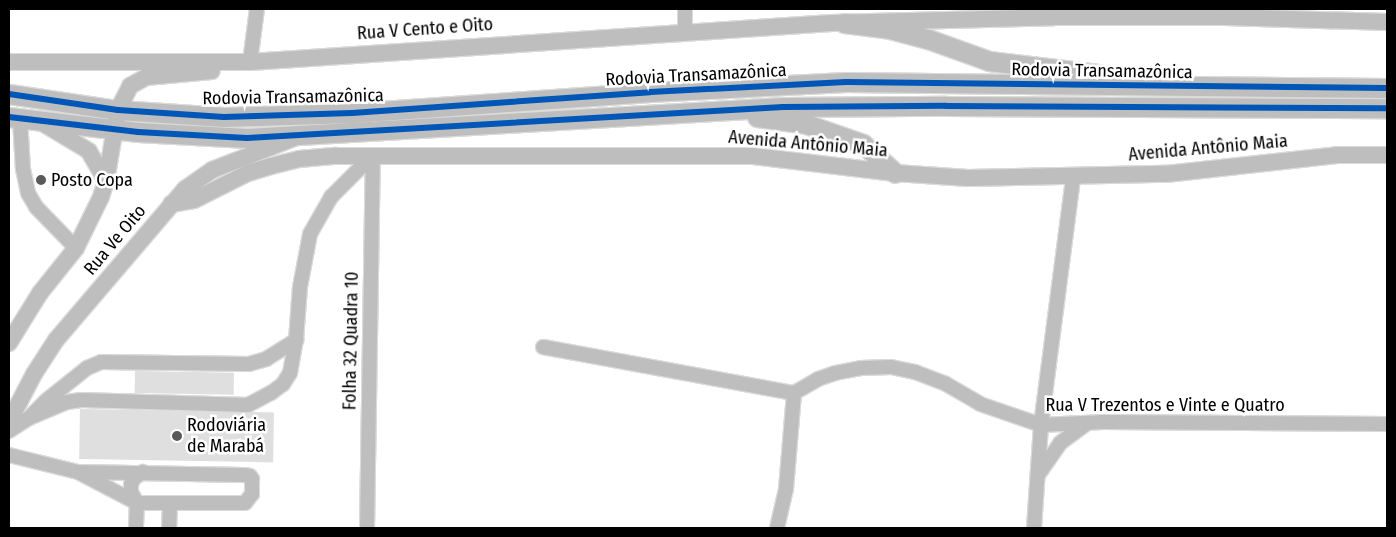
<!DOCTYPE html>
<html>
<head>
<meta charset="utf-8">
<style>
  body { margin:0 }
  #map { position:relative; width:1396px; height:537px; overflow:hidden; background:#fff; font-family:"Fira Sans Condensed",sans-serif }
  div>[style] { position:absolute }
  .building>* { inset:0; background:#dfdfdf; transform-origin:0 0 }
  .roads { filter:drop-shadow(1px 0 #dbdbdb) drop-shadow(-1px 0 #dbdbdb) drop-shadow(0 1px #dbdbdb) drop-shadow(0 -1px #dbdbdb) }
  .minor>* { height:14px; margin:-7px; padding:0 7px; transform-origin:7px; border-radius:7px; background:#bebebe }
  .major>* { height:16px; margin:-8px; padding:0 8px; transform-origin:8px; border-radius:8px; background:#bebebe }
  .highway>* { height:19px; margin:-9.5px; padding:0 9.5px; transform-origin:9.5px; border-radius:9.5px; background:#bebebe }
  .cycleway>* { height:6px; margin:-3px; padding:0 3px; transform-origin:3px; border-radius:3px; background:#0057b8 }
  .dots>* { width:14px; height:14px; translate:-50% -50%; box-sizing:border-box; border:2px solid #fff; border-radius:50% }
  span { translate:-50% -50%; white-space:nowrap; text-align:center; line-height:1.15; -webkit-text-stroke:5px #fff; paint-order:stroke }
  .street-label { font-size:18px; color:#000 }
  .poi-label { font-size:18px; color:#000 }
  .left { translate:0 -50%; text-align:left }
  .frame { position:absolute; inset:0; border:10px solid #000; pointer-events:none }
</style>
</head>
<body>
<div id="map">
  <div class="building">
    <i style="left:135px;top:371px;width:99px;height:22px;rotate:1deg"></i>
    <i style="left:80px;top:409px;width:194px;height:50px;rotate:1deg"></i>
  </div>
  <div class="roads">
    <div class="minor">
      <i style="left:685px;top:31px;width:22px;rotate:-90deg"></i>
      <i style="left:250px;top:62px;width:53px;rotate:-82.5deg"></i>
      <i style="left:20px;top:119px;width:50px;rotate:86.6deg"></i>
      <i style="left:23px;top:169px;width:25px;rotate:78deg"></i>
      <i style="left:28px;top:193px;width:16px;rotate:60deg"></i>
      <i style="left:36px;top:207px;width:57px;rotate:45.7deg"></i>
      <i style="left:543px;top:347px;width:255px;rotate:10.4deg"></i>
      <i style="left:794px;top:393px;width:28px;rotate:-30deg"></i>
      <i style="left:818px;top:379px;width:18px;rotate:-19deg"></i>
      <i style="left:835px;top:373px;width:26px;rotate:-11deg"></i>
      <i style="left:861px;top:368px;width:30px;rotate:-2deg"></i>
      <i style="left:891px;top:367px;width:25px;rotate:12deg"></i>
      <i style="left:915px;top:372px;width:33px;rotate:21deg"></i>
      <i style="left:946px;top:384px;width:39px;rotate:30deg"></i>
      <i style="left:980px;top:404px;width:65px;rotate:19deg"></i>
      <i style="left:1041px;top:425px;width:62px;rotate:-2.8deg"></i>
      <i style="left:1103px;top:422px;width:284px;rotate:0.4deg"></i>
      <i style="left:29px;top:418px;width:41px;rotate:-22.8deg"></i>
      <i style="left:67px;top:402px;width:14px;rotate:-8deg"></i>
      <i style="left:81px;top:400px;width:167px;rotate:1.7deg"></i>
      <i style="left:248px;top:405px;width:26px;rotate:-28deg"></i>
      <i style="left:271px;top:393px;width:15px;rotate:-37deg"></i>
      <i style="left:283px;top:384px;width:13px;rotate:-58deg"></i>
      <i style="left:290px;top:373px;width:34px;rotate:-80deg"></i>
      <i style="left:296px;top:340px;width:53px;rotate:-85.7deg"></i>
      <i style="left:300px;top:287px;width:54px;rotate:-79.3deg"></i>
      <i style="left:310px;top:234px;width:43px;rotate:-60.4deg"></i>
      <i style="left:331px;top:197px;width:59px;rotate:-45deg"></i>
      <i style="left:9px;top:431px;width:24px;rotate:-33deg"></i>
      <i style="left:29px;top:418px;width:25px;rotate:-45deg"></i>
      <i style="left:47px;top:400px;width:51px;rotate:-38.7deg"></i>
      <i style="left:87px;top:368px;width:15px;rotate:-23deg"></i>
      <i style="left:101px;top:362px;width:148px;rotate:0.8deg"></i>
      <i style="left:249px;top:364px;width:18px;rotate:-16deg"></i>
      <i style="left:266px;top:359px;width:36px;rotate:-32deg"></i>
      <i style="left:9px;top:455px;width:71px;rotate:13.8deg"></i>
      <i style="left:78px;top:472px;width:67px;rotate:27.7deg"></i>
      <i style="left:137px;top:503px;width:33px"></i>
      <i style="left:170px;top:503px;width:25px;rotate:92deg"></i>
      <i style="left:78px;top:472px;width:166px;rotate:1deg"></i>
      <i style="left:244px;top:475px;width:6px;rotate:9deg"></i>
      <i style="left:250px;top:476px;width:4px;rotate:56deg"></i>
      <i style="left:252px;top:479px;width:15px;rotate:90deg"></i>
      <i style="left:252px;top:494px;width:11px;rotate:128deg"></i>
      <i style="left:245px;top:503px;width:75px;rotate:180deg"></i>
      <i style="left:1038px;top:475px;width:39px;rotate:-55deg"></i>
      <i style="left:1060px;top:443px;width:32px;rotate:-36deg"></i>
      <i style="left:136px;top:528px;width:25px;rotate:-88deg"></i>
      <i style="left:137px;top:503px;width:13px;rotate:-119deg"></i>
      <i style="left:131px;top:492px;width:8px;rotate:-90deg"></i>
      <i style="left:131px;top:484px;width:7px;rotate:-63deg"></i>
      <i style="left:134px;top:478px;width:11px;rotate:-34deg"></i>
      <i style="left:367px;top:528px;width:373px;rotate:-89.1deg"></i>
      <i style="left:777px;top:528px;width:40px;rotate:-77deg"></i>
      <i style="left:786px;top:489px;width:96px;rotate:-85.2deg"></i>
      <i style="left:1034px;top:528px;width:103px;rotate:-86.1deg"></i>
      <i style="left:1041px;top:425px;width:250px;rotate:-82.6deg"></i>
    </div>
    <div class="major">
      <i style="left:9px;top:62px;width:241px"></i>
      <i style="left:250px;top:62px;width:583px;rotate:-3.83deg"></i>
      <i style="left:832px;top:23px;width:222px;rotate:-1.5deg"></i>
      <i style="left:1054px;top:17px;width:172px"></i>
      <i style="left:1226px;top:17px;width:161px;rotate:1.8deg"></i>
      <i style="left:106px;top:181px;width:72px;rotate:-80.4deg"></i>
      <i style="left:118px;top:110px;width:27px;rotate:-63deg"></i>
      <i style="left:130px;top:86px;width:18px;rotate:-29deg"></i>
      <i style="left:146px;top:77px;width:66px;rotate:-5.2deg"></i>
      <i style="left:171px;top:204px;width:23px;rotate:-10deg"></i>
      <i style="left:194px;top:200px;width:60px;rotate:-26.6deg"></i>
      <i style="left:248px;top:173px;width:24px;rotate:-17deg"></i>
      <i style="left:271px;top:166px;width:29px;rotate:-14deg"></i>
      <i style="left:299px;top:159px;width:37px;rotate:-5deg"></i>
      <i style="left:336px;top:156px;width:417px"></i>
      <i style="left:753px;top:156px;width:143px;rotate:6.8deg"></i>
      <i style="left:895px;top:173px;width:73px;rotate:3.9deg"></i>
      <i style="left:968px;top:178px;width:198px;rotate:-1.2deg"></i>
      <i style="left:1166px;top:174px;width:172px;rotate:-6.3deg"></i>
      <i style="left:1337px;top:155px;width:50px"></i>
      <i style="left:9px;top:343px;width:59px;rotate:-58.2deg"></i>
      <i style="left:40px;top:293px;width:58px;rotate:-51.3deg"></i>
      <i style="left:76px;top:248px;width:57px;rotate:-63.9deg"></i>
      <i style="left:101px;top:197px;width:17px;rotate:-73deg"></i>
      <i style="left:106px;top:181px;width:34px;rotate:-120deg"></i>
      <i style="left:89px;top:151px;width:56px;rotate:-148.9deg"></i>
      <i style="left:9px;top:422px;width:54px;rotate:-62.5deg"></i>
      <i style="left:34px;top:374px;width:40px;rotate:-57.1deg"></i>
      <i style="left:56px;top:340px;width:199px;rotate:-49.5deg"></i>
      <i style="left:185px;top:189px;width:33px;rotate:-35deg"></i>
      <i style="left:212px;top:170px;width:86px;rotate:-21.2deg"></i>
    </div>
    <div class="highway">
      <i style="left:844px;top:23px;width:46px;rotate:7.4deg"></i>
      <i style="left:890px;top:29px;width:39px;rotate:15deg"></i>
      <i style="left:928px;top:39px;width:65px;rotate:19.8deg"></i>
      <i style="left:989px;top:61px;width:110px;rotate:6.8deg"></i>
      <i style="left:1098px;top:74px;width:23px;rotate:20deg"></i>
      <i style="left:9px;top:94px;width:110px;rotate:8.4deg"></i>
      <i style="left:118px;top:110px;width:106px;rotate:3.8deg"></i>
      <i style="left:224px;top:117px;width:128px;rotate:-1.8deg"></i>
      <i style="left:352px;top:113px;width:299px;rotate:-4deg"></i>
      <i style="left:650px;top:92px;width:196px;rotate:-2.9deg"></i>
      <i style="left:846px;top:82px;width:541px;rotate:0.64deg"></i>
      <i style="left:9px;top:117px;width:130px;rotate:6.6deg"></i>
      <i style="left:138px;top:132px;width:109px;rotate:3.2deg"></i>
      <i style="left:247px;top:138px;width:537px;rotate:-3.31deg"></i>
      <i style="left:783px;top:107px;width:163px;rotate:-0.4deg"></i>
      <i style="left:946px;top:106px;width:441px;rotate:0.3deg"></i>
      <i style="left:757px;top:117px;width:49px;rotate:8.1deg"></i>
      <i style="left:806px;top:124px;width:60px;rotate:19.3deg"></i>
      <i style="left:863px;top:144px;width:43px;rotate:42.2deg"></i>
    </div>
  </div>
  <div class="cycleway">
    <i style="left:9px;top:94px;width:110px;rotate:8.4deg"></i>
    <i style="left:118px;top:110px;width:106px;rotate:3.8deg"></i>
    <i style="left:224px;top:117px;width:128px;rotate:-1.8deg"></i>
    <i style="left:352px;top:113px;width:299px;rotate:-4deg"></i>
    <i style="left:650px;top:92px;width:196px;rotate:-2.9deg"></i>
    <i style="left:846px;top:82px;width:541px;rotate:0.64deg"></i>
    <i style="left:9px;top:117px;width:130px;rotate:6.6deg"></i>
    <i style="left:138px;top:132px;width:109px;rotate:3.2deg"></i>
    <i style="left:247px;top:138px;width:537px;rotate:-3.31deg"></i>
    <i style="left:783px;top:107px;width:163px;rotate:-0.4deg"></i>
    <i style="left:946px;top:106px;width:441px;rotate:0.3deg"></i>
  </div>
  <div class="dots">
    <i style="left:41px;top:180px;background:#595959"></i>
    <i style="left:177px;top:436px;background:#595959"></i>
  </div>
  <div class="street-label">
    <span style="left:425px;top:29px;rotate:-4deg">Rua V Cento e Oito</span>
    <span style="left:1102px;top:71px;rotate:1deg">Rodovia Transamazônica</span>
    <span style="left:696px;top:75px;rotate:-3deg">Rodovia Transamazônica</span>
    <span style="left:293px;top:97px;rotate:-1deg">Rodovia Transamazônica</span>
    <span style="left:808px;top:144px;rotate:5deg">Avenida Antônio Maia</span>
    <span style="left:1208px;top:148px;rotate:-5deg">Avenida Antônio Maia</span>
    <span style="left:115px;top:240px;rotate:-50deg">Rua Ve Oito</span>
    <span style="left:351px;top:341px;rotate:-89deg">Folha 32 Quadra 10</span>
    <span style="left:1165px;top:405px">Rua V Trezentos e Vinte e Quatro</span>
  </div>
  <div class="poi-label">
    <span class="left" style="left:51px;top:180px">Posto Copa</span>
    <span class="left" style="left:187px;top:436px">Rodoviária<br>de Marabá</span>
  </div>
  <div class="frame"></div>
</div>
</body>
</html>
